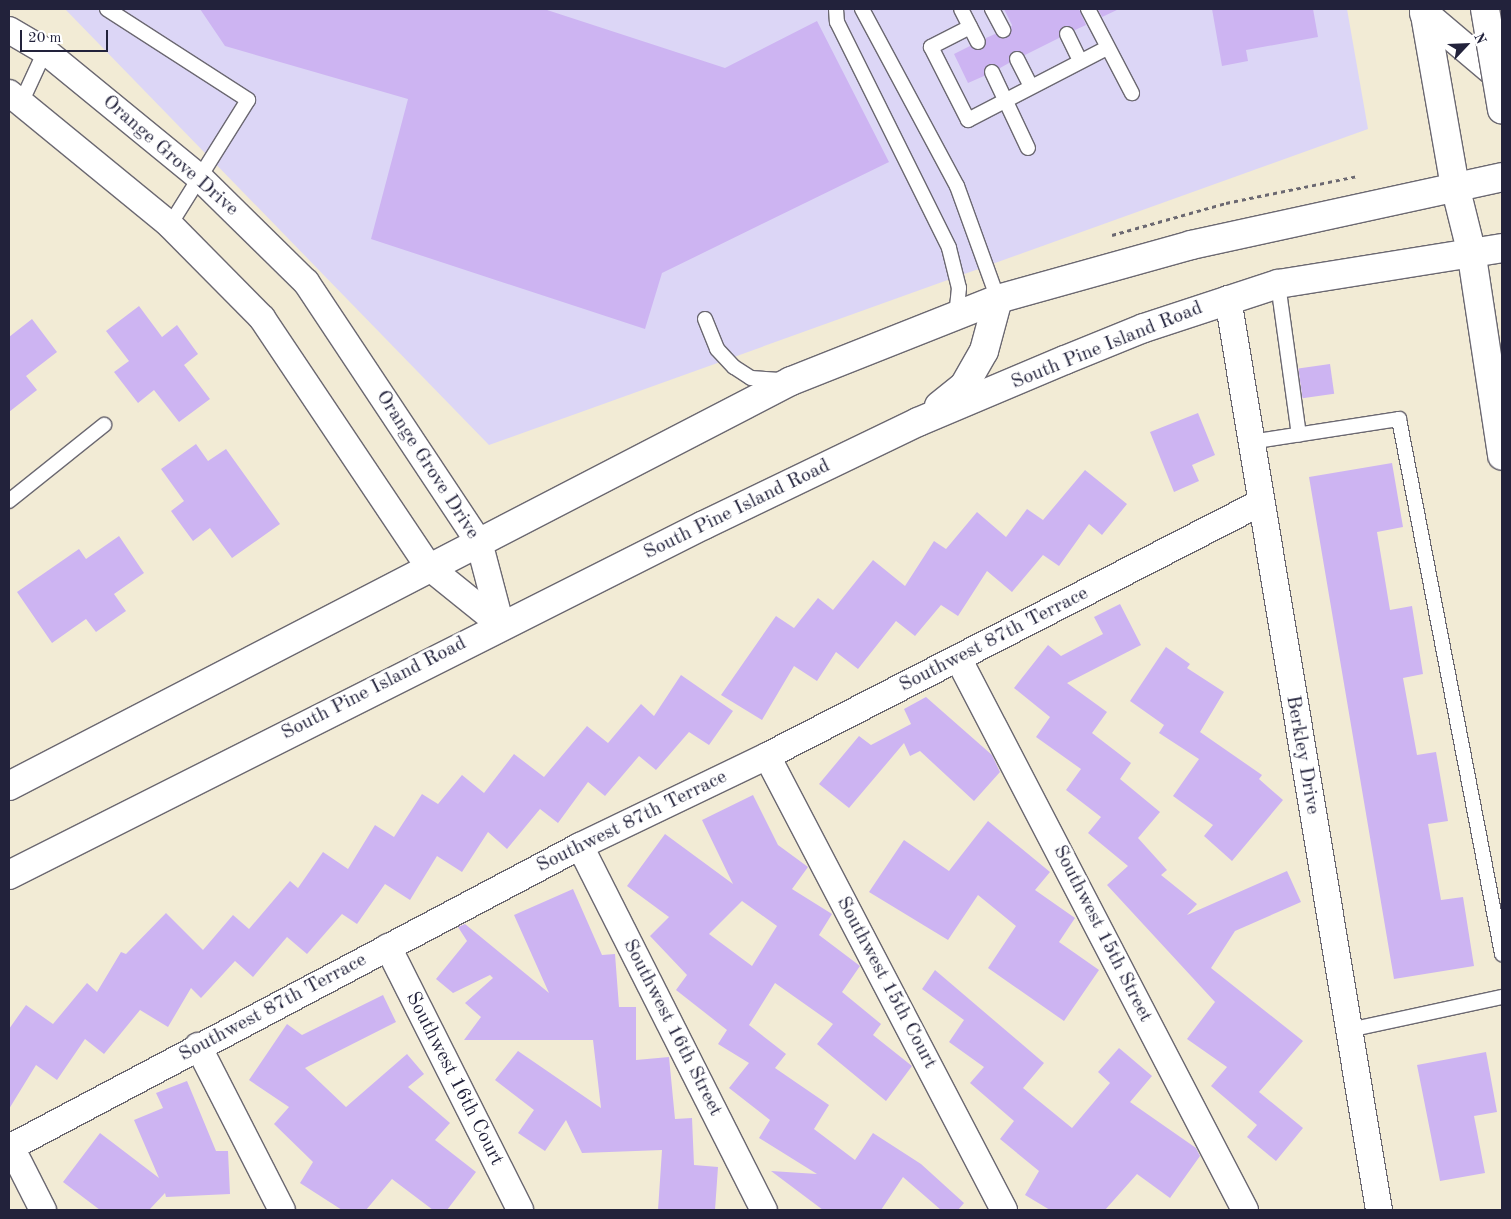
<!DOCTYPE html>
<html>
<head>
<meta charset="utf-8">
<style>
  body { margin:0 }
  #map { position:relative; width:1511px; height:1219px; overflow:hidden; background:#f2ebd5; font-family:"Old Standard TT",serif }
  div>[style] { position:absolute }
  .built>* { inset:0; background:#dcd6f6 }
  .building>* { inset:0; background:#cdb4f2; transform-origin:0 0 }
  .path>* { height:3px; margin-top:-1.5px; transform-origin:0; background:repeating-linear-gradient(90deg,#6b6871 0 4px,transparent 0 8px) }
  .roads { filter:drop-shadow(1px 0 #6b6871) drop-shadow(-1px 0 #6b6871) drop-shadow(0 1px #6b6871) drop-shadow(0 -1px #6b6871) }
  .lane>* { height:14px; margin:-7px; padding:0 7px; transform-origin:7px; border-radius:7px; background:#fff }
  .street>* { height:26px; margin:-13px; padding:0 13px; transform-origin:13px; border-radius:13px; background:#fff }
  .secondary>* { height:28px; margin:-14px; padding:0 14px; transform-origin:14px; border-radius:14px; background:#fff }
  .primary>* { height:28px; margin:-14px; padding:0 14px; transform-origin:14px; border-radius:14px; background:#fff }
  .bridges { filter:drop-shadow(1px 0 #6b6871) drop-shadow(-1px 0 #6b6871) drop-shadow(0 1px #6b6871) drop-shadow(0 -1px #6b6871) }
  .highway-bridge>* { height:28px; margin:-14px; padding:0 14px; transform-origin:14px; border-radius:14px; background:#fff }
  span { translate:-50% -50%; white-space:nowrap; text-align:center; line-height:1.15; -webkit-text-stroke:5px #fff; paint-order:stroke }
  .street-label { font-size:20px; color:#22223b }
  .frame { position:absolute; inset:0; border:10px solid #22223b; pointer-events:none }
  .north { position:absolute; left:1441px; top:20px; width:50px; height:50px; -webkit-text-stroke:4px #fff; paint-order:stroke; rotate:65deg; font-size:14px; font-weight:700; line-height:20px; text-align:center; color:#22223b }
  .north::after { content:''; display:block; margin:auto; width:18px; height:22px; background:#22223b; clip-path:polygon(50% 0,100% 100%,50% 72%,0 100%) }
  .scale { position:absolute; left:20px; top:30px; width:88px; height:22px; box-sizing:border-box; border:2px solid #22223b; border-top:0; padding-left:6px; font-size:15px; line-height:18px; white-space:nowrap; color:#22223b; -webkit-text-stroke:4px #fff; paint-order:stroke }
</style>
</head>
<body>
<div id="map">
  <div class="built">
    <i style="clip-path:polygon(65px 9px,1347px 9px,1368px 129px,489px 445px)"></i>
  </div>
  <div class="building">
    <i style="clip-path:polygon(200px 9px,544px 9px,725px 68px,817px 21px,889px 162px,662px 273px,645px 329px,371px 239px,408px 99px,225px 46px)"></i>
    <i style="clip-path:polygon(1004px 9px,1079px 9px,1086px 25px,1075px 30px,1063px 26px,1059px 38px,1025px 55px,1014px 51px,1009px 63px,1000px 68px,988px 64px,984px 76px,968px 83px,954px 54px,970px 46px,982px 50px,986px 38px,995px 34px,1007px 37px,1012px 25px)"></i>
    <i style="clip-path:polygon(1098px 9px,1119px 9px,1102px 17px)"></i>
    <i style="clip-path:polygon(1212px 9px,1313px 9px,1318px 37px,1246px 50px,1248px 61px,1222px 66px)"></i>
    <i style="clip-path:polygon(139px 306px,162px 337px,177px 325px,198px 354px,184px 365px,210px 399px,179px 422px,154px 390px,138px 403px,114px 372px,129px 361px,106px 331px)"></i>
    <i style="clip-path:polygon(32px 319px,57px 352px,26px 376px,37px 390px,9px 412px,9px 337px)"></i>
    <i style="left:1330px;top:364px;width:30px;height:32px;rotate:82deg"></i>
    <i style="clip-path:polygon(1198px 413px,1215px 455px,1192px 465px,1199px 481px,1174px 492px,1150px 432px)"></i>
    <i style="clip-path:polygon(196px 444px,208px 461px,226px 449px,280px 524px,232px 558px,210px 528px,193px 541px,171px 511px,184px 501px,161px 469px)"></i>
    <i style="clip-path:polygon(1392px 463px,1403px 527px,1377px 532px,1390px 610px,1412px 606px,1423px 674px,1403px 678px,1417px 755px,1436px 752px,1448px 821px,1428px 824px,1441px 900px,1463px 897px,1474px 966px,1394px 979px,1309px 477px)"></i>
    <i style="clip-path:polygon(1085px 470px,1127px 504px,1102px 535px,1089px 524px,1059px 566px,1043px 555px,1012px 592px,987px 571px,958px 616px,941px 605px,915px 636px,896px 621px,858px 669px,836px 652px,817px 681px,794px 666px,762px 720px,721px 695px,776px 616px,794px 628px,818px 598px,833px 610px,873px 560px,905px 586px,934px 541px,946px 549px,977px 512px,1006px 537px,1027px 509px,1043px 520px)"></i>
    <i style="clip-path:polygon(119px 536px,144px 573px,114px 594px,126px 611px,96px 632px,86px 619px,52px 643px,17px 592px,79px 549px,86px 559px)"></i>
    <i style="clip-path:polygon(1120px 604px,1141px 645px,1067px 683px,1107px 712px,1092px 733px,1131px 763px,1120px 779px,1160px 812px,1138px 838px,1167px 870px,1161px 875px,1197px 904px,1187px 915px,1287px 871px,1301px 902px,1235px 931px,1211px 968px,1303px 1041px,1259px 1092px,1303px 1128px,1276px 1161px,1247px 1137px,1257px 1125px,1211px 1086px,1227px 1067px,1187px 1039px,1215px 1002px,1107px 885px,1128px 866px,1088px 833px,1101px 817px,1066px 790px,1081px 769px,1036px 737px,1050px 717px,1014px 688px,1048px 645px,1061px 656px,1103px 634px,1094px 617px)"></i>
    <i style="clip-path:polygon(1166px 647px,1190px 664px,1187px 668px,1224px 692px,1200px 732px,1262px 775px,1259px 779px,1283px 800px,1232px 861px,1204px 836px,1213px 825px,1173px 796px,1199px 759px,1159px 733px,1164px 725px,1130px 701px)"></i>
    <i style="clip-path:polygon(681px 675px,733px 711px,709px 745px,689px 732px,656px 770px,639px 756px,605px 796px,588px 782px,558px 823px,540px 809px,507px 849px,488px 832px,462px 872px,437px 856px,410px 900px,385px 884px,357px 924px,342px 914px,307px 954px,287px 937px,253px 977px,235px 961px,201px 998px,191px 988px,168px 1027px,140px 1010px,104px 1054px,85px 1039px,57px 1080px,36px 1065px,9px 1109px,9px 1029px,26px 1005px,53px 1024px,87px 983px,97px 992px,121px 952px,126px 954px,166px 913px,203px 950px,233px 915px,249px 929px,290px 881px,298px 888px,323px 852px,348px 869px,375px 825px,394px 837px,422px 794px,438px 804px,462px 775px,484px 793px,514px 754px,544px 777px,587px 726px,608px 743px,641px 704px,654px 716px)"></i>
    <i style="clip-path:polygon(926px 697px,992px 755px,1000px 772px,974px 801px,920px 751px,910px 756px,904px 743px,849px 808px,819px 784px,859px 736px,871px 745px,911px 724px,904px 709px)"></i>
    <i style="clip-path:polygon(evenodd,753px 795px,778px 845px,808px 867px,792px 889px,832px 914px,819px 935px,860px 966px,842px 992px,881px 1024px,873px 1035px,912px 1066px,886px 1101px,817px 1044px,833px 1024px,775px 983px,749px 1025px,786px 1054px,775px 1068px,829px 1105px,814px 1129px,855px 1160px,873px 1133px,921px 1164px,964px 1203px,958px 1210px,941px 1210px,903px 1177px,881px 1210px,823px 1210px,771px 1171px,817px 1174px,759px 1138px,770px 1120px,729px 1088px,749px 1063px,718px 1044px,727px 1030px,676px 990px,687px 975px,650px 936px,669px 917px,627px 886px,665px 834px,733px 884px,702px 820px,753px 795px,742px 901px,777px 926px,752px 966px,709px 934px,742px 901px)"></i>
    <i style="clip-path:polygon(988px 821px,1050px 872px,1035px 890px,1075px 918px,1059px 942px,1099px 970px,1064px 1021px,988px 968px,1016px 926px,978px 895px,948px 940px,869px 892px,904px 840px,949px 871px)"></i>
    <i style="clip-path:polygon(573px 889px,602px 955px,615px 954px,619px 1007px,636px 1007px,636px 1060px,669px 1057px,675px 1119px,692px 1118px,694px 1165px,718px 1167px,715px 1210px,658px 1210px,662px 1150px,582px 1153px,566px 1120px,545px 1151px,518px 1133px,534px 1110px,495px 1080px,518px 1051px,601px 1108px,593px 1040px,464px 1040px,481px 1017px,465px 1003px,493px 978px,490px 975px,453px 993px,436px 979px,467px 941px,458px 927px,465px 924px,549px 993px,514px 915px)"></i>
    <i style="clip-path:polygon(935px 970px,1044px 1063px,1023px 1088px,1072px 1128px,1110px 1083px,1098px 1072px,1119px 1048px,1152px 1076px,1130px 1102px,1196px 1148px,1200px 1156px,1170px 1198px,1137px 1174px,1105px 1210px,1050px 1210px,1025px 1195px,1039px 1171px,1000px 1139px,1014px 1121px,970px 1083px,984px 1067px,949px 1042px,964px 1020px,922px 989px)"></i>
    <i style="clip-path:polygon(383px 995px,396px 1022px,305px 1068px,346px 1107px,407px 1054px,424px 1074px,408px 1087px,450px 1123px,435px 1140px,476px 1172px,447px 1210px,433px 1210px,392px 1179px,366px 1210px,342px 1210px,300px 1183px,313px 1162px,274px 1124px,289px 1107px,249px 1080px,287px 1024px,302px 1035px)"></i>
    <i style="clip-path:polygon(1486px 1052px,1497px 1112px,1474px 1116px,1485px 1173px,1440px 1181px,1417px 1065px)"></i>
    <i style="clip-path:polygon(187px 1081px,216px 1151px,228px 1151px,230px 1194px,166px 1197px,165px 1193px,149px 1210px,100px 1210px,63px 1182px,100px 1133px,159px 1178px,134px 1120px,163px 1108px,156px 1093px)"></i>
  </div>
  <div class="path">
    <i style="left:1112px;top:235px;width:118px;rotate:-15.7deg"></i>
    <i style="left:1226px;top:203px;width:135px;rotate:-11.6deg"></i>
  </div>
  <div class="roads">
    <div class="lane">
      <i style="left:107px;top:9px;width:168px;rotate:32.8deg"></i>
      <i style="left:248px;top:100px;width:147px;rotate:122deg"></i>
      <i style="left:836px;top:9px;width:13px;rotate:86deg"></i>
      <i style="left:837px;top:22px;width:252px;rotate:63.6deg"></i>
      <i style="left:949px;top:248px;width:41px;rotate:76deg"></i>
      <i style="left:959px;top:288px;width:28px;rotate:96deg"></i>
      <i style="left:862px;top:9px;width:201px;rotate:61.8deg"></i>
      <i style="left:957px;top:186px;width:120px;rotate:70.1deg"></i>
      <i style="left:961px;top:9px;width:37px;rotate:63deg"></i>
      <i style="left:992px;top:9px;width:24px;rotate:62deg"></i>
      <i style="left:1088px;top:9px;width:95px;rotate:62.4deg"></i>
      <i style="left:970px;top:27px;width:44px;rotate:152.9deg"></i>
      <i style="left:931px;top:47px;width:82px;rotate:63.1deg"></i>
      <i style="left:968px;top:120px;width:157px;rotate:-27.4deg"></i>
      <i style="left:1067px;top:34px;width:30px;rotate:64deg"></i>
      <i style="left:1017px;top:59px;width:29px;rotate:63deg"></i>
      <i style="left:992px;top:72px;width:84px;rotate:64.7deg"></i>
      <i style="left:21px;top:103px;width:57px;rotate:-65.2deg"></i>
      <i style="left:1278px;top:284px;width:152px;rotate:82.1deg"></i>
      <i style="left:705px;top:319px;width:32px;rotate:68deg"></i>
      <i style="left:717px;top:349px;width:25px;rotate:47deg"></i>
      <i style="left:734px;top:367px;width:20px;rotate:33deg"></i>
      <i style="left:751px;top:378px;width:32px;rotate:4deg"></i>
      <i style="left:1250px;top:442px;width:151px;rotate:-8.8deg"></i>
      <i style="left:1399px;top:419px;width:545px;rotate:79.1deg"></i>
      <i style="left:9px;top:501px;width:122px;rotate:-38.7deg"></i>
      <i style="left:1349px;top:1030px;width:157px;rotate:-12.2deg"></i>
    </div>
    <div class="street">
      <i style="left:9px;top:30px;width:42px;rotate:30.3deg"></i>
      <i style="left:45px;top:51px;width:199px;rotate:39.3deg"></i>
      <i style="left:199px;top:177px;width:150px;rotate:44.5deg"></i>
      <i style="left:306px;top:282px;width:312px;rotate:56.4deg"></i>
      <i style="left:479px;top:542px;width:86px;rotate:75.2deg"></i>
      <i style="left:9px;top:93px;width:208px;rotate:39.3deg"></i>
      <i style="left:170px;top:225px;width:131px;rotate:45.3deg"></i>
      <i style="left:262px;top:318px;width:300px;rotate:56.2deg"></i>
      <i style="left:429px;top:567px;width:92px;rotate:38.9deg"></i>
      <i style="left:1228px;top:299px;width:923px;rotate:80.59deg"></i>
      <i style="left:958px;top:658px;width:622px;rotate:62.53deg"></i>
      <i style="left:767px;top:756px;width:512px;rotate:62.43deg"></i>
      <i style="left:580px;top:846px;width:408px;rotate:63.2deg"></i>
      <i style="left:388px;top:947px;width:294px;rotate:63.3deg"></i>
      <i style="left:198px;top:1046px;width:184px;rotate:62.9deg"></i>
      <i style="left:11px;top:1147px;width:71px;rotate:63.1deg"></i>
      <i style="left:9px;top:1148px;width:646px;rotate:-27.87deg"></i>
      <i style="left:580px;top:846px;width:208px;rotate:-25.7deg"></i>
      <i style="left:767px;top:756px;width:554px;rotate:-27.17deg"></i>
    </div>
    <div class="secondary">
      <i style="left:939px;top:406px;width:32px;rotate:-39deg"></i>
      <i style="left:964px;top:386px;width:40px;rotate:-60.3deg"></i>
      <i style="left:984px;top:351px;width:54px;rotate:-74.9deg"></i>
      <i style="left:9px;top:786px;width:881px;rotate:-27.38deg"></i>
      <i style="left:791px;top:381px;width:223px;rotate:-21.6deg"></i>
      <i style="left:998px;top:299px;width:200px;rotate:-15.6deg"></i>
      <i style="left:1191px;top:245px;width:318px;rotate:-12.3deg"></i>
      <i style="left:9px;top:875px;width:778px;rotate:-26.73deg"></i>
      <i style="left:704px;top:525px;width:237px;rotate:-25.7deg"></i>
      <i style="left:918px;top:422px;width:160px;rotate:-22.9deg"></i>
      <i style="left:1065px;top:360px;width:85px;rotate:-22.1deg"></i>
      <i style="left:1144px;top:328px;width:141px;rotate:-18.2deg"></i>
      <i style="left:1278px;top:284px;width:227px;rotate:-9.1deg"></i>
    </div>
    <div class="primary">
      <i style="left:1424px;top:9px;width:180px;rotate:80.1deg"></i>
      <i style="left:1455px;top:186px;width:66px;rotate:76deg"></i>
      <i style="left:1471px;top:250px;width:208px;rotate:81.4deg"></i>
      <i style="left:1424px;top:13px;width:102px;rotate:40.2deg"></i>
    </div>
  </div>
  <div class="bridges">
    <div class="highway-bridge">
      <i style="left:1485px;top:9px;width:102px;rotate:80.4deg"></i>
    </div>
  </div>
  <div class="street-label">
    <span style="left:170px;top:156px;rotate:41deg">Orange Grove Drive</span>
    <span style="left:1107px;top:346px;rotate:-22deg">South Pine Island Road</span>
    <span style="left:427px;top:465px;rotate:57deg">Orange Grove Drive</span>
    <span style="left:737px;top:510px;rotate:-26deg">South Pine Island Road</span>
    <span style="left:994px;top:640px;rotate:-27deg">Southwest 87th Terrace</span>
    <span style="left:374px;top:689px;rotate:-27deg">South Pine Island Road</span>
    <span style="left:1302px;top:755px;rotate:80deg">Berkley Drive</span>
    <span style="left:632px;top:822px;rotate:-26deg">Southwest 87th Terrace</span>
    <span style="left:1102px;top:934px;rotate:63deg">Southwest 15th Street</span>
    <span style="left:886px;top:983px;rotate:62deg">Southwest 15th Court</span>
    <span style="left:273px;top:1008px;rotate:-28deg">Southwest 87th Terrace</span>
    <span style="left:672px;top:1028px;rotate:63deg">Southwest 16th Street</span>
    <span style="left:454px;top:1079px;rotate:63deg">Southwest 16th Court</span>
  </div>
  <div class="frame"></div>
  <div class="north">N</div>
  <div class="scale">20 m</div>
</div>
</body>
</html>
